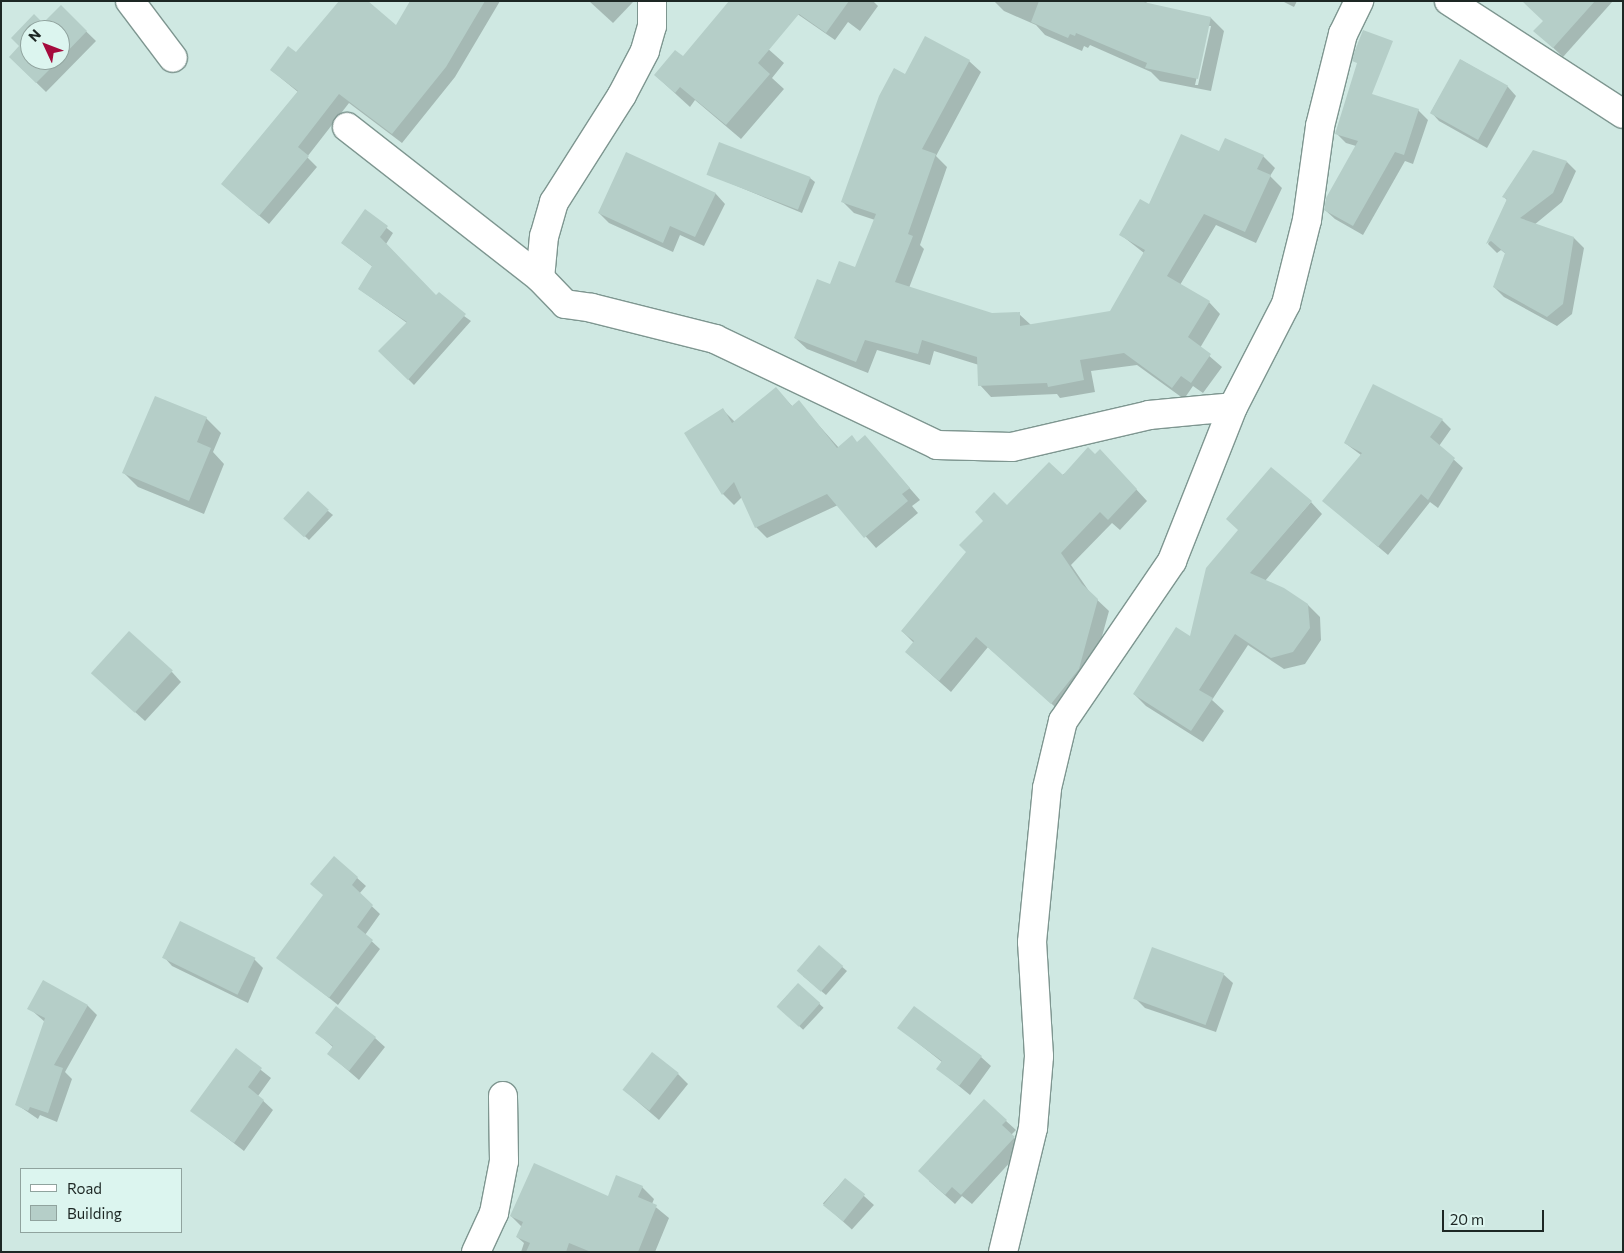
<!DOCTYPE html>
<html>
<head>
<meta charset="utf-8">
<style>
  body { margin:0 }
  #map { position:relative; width:1624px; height:1253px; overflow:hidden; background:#cfe8e2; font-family:Commissioner,sans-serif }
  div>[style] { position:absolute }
  .shadow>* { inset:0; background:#0003; transform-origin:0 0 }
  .building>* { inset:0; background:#b5cec8; transform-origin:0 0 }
  .roads { filter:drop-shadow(1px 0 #7e9690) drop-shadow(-1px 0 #7e9690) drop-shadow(0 1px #7e9690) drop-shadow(0 -1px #7e9690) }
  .minor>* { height:28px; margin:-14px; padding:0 14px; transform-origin:14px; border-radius:14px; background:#fff }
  span { translate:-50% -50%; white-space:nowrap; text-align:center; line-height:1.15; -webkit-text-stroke:5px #dcf5ef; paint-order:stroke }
  .frame { position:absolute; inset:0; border:2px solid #1d2724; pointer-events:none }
  .legend { position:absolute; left:20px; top:1168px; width:162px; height:65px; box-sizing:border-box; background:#dcf5ef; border:1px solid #90a39e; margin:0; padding:6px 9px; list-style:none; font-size:15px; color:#1d2724 }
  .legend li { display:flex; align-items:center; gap:10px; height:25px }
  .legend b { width:25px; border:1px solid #90a39e }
  .north { position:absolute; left:20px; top:20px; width:50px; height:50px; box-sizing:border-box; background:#dcf5ef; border:1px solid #90a39e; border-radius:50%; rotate:313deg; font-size:14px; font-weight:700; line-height:20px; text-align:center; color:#1d2724 }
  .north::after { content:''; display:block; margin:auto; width:18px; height:22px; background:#a50b3d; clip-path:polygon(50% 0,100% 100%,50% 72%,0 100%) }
  .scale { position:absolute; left:1442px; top:1210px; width:102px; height:22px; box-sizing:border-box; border:2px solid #1d2724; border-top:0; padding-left:6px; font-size:15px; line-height:18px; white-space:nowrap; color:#1d2724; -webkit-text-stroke:4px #dcf5ef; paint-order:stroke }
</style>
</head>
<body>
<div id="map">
  <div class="shadow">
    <i style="clip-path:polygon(412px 1px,500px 1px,455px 77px,402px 143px,349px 103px,307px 157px,317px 167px,269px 224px,222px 184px,298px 92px,271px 70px,296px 53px,396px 27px)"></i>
    <i style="clip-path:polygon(589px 1px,634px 1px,613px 23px)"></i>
    <i style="clip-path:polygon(787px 1px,873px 1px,878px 6px,860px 31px,848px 22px,835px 40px,793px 11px)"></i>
    <i style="clip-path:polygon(evenodd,994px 1px,1147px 1px,1146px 4px,1211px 18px,1224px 31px,1211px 91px,1160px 81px,1151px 72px,1090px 45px,1088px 48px,1084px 46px,1082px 51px,1045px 35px,1036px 25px,1004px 11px,994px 1px,1208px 26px,1211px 26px,1198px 85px,1195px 85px,1208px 26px)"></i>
    <i style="clip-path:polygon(1282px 1px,1290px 2px,1297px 1px,1294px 7px)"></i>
    <i style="clip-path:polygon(1563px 1px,1613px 1px,1563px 57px,1545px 40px)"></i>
    <i style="clip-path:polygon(evenodd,61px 7px,96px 41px,46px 92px,10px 57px,21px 46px,34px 16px,43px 25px,61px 7px,30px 30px,60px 30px,60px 60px,30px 60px,30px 30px)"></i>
    <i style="clip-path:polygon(730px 15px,784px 63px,772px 78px,784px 89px,741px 139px,695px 100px,690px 107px,655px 75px,683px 57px)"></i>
    <i style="clip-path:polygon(1461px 60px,1508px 87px,1516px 96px,1487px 148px,1439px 121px,1431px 112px)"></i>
    <i style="clip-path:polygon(969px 61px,981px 72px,936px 156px,947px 167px,920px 245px,924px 249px,909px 288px,992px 315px,1019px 314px,1031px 325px,1111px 312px,1144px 253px,1121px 235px,1150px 206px,1220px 153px,1263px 156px,1275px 168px,1270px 176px,1282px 188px,1256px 243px,1216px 225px,1180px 285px,1209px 302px,1220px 314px,1200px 348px,1222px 367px,1203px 393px,1193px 386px,1184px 399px,1137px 365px,1091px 371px,1095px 392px,1060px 398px,1057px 394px,991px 397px,980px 385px,979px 365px,934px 351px,930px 365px,877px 350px,868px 373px,807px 349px,795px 338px,831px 286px,856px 269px,875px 220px,854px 213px,842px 201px,906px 76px)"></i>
    <i style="clip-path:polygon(1418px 110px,1428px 120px,1413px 164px,1405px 161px,1363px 235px,1335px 219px,1325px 210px,1356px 146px,1346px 143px,1336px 133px)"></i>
    <i style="clip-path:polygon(627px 154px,716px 194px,725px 204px,704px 246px,680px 235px,673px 252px,609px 223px,599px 213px)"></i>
    <i style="clip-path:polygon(1567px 162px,1576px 171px,1562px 202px,1534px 225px,1574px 238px,1584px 248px,1572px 314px,1557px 326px,1504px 297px,1494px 287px,1506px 254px,1501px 250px,1497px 253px,1488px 244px,1507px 200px,1504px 197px)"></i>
    <i style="clip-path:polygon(708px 174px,810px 178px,815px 182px,802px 213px)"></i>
    <i style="clip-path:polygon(365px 211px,393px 233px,386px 244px,436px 296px,471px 321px,414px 385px,380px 351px,407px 323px,359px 289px,373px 267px,342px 243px)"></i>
    <i style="clip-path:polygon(776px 389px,793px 407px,798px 402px,839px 448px,858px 443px,865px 437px,920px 500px,912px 506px,918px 513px,876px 548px,838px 505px,767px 538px,756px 527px,742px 497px,734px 505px,723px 494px,723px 410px,735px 422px)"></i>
    <i style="clip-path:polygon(206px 418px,221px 433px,213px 452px,224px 464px,204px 514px,138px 487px,124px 473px)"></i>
    <i style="clip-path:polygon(1442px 420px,1451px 429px,1439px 446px,1463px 468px,1438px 508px,1430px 502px,1388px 555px,1333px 509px,1361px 455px,1345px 443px)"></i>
    <i style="clip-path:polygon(1095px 456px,1111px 462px,1147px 501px,1120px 530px,1112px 523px,1071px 565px,1091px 594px,1109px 611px,1090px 680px,1063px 714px,988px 647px,951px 692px,906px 652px,914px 643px,902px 631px,1007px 507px)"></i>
    <i style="clip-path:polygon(1311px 502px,1322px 514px,1265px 581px,1308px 605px,1320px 617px,1321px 640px,1305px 664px,1284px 669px,1248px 645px,1212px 700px,1224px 711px,1203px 742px,1146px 706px,1134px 694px,1191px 638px)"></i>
    <i style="clip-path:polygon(328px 511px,333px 515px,309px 540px,285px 518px)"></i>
    <i style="clip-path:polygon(172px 672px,181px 682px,145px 721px,102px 682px)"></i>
    <i style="clip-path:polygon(335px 858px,366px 886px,359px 894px,380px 914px,365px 935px,380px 949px,338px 1005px,278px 957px,324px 896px)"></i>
    <i style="clip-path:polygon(819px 947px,847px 971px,826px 995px,803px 976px)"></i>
    <i style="clip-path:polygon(164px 957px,254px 959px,263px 968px,248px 1003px,172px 966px)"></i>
    <i style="clip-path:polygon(1223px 974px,1233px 983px,1216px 1032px,1145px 1008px,1135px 998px)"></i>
    <i style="clip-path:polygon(44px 982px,88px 1006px,97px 1015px,65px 1072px,72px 1079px,57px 1122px,40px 1115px,38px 1119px,16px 1104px,45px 1022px,29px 1008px)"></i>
    <i style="left:798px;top:984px;width:35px;height:30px;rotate:43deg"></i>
    <i style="clip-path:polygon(899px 1028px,981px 1057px,991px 1066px,970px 1095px,938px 1069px,942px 1062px)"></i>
    <i style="clip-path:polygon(317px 1033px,375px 1038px,385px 1047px,359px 1080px,329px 1054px,334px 1048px)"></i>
    <i style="clip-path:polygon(236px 1050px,271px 1078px,258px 1096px,273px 1110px,244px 1151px,192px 1111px)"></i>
    <i style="clip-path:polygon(678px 1074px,688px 1084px,659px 1120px,624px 1090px)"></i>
    <i style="clip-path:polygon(984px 1101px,1016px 1130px,1011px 1135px,1024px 1147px,972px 1204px,962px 1196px,955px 1204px,929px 1181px)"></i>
    <i style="left:845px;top:1179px;width:39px;height:33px;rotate:42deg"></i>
    <i style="clip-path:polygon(642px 1187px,654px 1199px,652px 1204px,669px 1218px,655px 1252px,521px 1252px,524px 1243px,517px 1237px,522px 1227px,511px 1216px,608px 1198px)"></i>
  </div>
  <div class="building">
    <i style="clip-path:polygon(339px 1px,368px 1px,396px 25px,410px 1px,485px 1px,446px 67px,392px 134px,339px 94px,298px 147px,309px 156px,259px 216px,221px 184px,298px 91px,270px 70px,288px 46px,296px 52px)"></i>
    <i style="clip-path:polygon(729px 1px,849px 1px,826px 33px,799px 14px,758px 63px,770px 74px,726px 125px,680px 87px,675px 93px,654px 75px,675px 50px,683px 56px)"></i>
    <i style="clip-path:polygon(1039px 1px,1139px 1px,1211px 17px,1198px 79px,1145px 68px,1147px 63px,1076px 33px,1075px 36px,1070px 34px,1068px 38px,1031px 22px)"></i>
    <i style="clip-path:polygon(1522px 1px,1595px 1px,1553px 48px,1533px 31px,1543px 21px)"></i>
    <i style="clip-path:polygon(61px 5px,87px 31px,60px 59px,60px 30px,30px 30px,30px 60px,59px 60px,36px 83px,9px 57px,19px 46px,11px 38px,34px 14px,43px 23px)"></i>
    <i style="clip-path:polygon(1363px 30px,1393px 41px,1372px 94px,1419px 109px,1404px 155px,1395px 152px,1353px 226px,1324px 210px,1326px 198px,1358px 141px,1335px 134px,1357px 63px,1352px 61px,1354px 53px)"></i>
    <i style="clip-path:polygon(925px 36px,970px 60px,922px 149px,936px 154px,908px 234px,913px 236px,895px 282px,992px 313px,1020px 312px,1020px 326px,1110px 311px,1145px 250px,1119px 235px,1140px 199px,1149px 204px,1181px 134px,1219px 151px,1225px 138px,1264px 155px,1257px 169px,1271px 175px,1245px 232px,1204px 214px,1167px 276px,1210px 301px,1188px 337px,1211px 354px,1191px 383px,1181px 376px,1172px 388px,1124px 353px,1080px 360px,1084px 380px,1048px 387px,1047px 383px,978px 386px,977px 357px,922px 340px,918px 354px,865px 340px,856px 362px,794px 338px,817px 279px,830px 284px,839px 261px,855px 267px,876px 214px,841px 202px,879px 96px,894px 68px,905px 74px)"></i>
    <i style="left:1460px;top:59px;width:55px;height:62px;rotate:29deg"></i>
    <i style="left:719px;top:142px;width:98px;height:35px;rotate:21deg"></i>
    <i style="clip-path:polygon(1533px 150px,1567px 161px,1553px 193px,1520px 218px,1574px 237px,1563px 304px,1547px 317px,1493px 287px,1505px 253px,1491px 241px,1486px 244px,1507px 199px,1502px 197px)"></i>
    <i style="clip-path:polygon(626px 152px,716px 193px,695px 237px,670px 226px,663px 243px,598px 213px)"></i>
    <i style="clip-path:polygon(365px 209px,388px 226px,380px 237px,436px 295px,439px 292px,466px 314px,408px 380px,378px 351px,407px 322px,358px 289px,372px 266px,341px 243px)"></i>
    <i style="clip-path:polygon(1373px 384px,1443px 419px,1430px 437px,1455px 458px,1428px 500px,1421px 494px,1378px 547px,1322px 501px,1362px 453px,1344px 443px)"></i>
    <i style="clip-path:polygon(776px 387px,792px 406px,799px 400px,837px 448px,852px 435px,857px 442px,865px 435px,910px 488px,902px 494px,908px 501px,864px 538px,827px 494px,755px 528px,734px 482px,722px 495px,684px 433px,723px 408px,732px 423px)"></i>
    <i style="clip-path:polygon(155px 396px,207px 417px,197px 442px,211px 448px,189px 501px,122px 473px)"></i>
    <i style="clip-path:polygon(1088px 447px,1095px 454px,1100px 449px,1137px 489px,1108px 520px,1100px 512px,1061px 553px,1082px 584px,1098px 599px,1079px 669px,1051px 704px,976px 637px,939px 681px,905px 652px,914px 641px,901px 631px,966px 552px,959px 545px,983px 521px,975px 512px,994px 492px,1007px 505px,1049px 462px,1063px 475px)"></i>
    <i style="clip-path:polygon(1271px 467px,1312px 501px,1250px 573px,1284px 588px,1308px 604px,1310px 628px,1293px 652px,1271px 658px,1235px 634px,1199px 690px,1213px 698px,1191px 731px,1133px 694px,1176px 627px,1190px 636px,1206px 568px,1238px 530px,1226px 519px)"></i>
    <i style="left:308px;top:491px;width:28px;height:37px;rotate:42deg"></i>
    <i style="left:129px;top:631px;width:59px;height:57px;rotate:42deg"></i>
    <i style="clip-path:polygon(334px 856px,358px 877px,352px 885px,373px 905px,357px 927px,373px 940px,329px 998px,276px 958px,323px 895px,310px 884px)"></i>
    <i style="left:180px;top:921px;width:84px;height:41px;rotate:26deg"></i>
    <i style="left:819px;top:945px;width:32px;height:34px;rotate:41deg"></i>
    <i style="left:1152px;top:947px;width:77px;height:55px;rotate:20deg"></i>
    <i style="clip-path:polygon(43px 980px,88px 1005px,54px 1065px,63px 1068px,48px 1113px,30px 1107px,28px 1111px,15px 1105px,45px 1018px,27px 1009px)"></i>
    <i style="left:798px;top:983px;width:30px;height:32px;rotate:42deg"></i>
    <i style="clip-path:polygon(336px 1006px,376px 1037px,349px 1071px,327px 1054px,333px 1046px,315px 1033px)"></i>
    <i style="clip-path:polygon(914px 1006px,982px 1056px,959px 1086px,936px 1069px,942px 1061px,897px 1028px)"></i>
    <i style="clip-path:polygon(236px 1048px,262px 1068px,248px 1087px,264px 1100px,234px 1143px,190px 1111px)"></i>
    <i style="left:652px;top:1052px;width:34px;height:48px;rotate:38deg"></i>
    <i style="clip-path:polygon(984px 1099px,1007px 1120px,1002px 1125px,1015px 1137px,961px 1195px,952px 1187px,945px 1195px,918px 1171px)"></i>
    <i style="clip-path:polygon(534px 1163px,608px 1196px,616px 1175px,643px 1186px,638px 1197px,657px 1205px,638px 1252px,591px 1252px,569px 1243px,566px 1252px,526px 1252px,530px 1243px,516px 1237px,523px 1222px,510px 1216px)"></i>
    <i style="left:845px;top:1178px;width:26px;height:35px;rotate:39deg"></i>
  </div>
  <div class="roads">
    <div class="minor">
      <i style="left:130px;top:1px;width:71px;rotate:53deg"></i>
      <i style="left:652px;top:1px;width:25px;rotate:90deg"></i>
      <i style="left:652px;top:26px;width:26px;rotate:106deg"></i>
      <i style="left:645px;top:51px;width:50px;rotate:117.6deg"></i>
      <i style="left:622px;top:95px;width:127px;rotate:122.4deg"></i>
      <i style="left:554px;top:202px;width:35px;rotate:106deg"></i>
      <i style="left:544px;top:236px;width:42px;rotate:95.4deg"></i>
      <i style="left:540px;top:278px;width:36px;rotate:46deg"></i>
      <i style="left:565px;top:304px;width:27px;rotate:8deg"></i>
      <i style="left:592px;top:308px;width:127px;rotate:14.1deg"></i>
      <i style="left:715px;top:339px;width:246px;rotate:25.5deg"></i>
      <i style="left:937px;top:445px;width:75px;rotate:1.5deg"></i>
      <i style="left:1012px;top:447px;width:141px;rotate:-13.1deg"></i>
      <i style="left:1149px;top:415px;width:84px;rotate:-5.4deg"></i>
      <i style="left:1449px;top:1px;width:207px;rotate:33deg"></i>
      <i style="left:347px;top:127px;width:245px;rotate:38deg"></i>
      <i style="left:476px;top:1252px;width:43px;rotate:-65.2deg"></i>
      <i style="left:494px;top:1213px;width:53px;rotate:-79.1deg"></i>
      <i style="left:504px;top:1161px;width:65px;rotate:-90.9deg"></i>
      <i style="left:1003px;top:1252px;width:128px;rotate:-76.4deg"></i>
      <i style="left:1033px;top:1128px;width:72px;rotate:-85.2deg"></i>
      <i style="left:1039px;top:1056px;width:114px;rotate:-93.5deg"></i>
      <i style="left:1032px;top:942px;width:155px;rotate:-84.4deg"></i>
      <i style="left:1047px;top:788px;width:69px;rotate:-76.6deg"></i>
      <i style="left:1063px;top:721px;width:194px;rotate:-55.7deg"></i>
      <i style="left:1172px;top:561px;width:166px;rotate:-68.4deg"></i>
      <i style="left:1233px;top:407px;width:116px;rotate:-62.8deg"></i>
      <i style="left:1286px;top:304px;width:87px;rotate:-76deg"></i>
      <i style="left:1307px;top:220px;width:95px;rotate:-82.1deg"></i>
      <i style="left:1320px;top:126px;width:95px;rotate:-76deg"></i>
      <i style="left:1343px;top:34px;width:37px;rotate:-64deg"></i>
    </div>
  </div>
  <div class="frame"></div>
  <ul class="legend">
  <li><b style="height:6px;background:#fff"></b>Road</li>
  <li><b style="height:14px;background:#b5cec8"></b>Building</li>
  </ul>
  <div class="north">N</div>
  <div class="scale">20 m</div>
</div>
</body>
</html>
